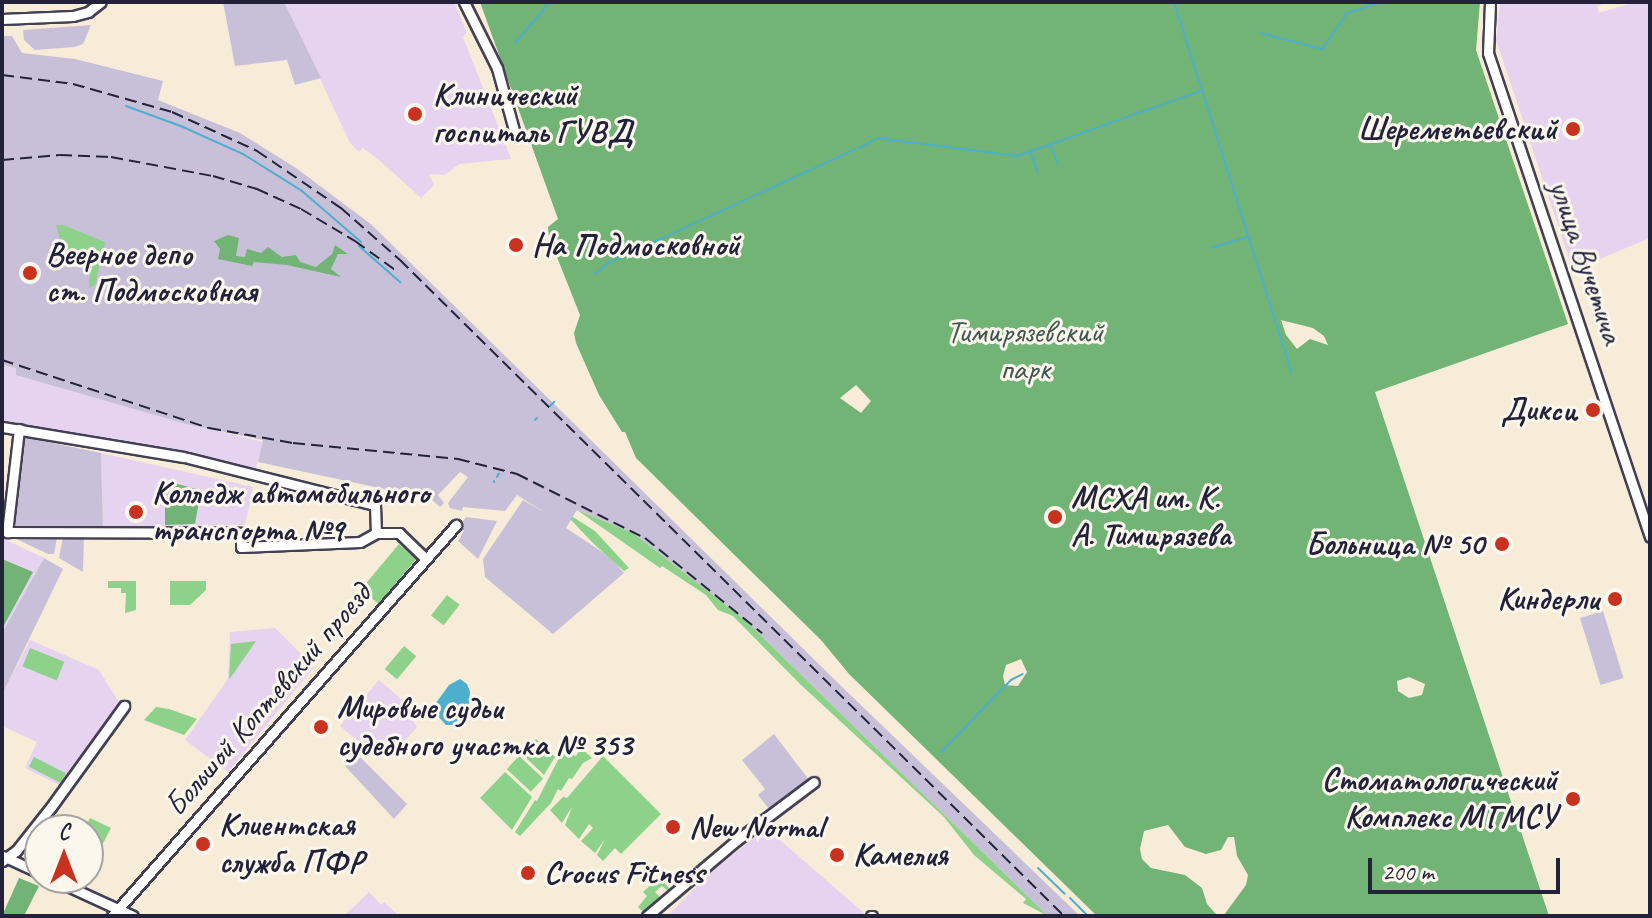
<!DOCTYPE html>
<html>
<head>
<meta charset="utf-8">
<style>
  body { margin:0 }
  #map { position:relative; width:1652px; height:918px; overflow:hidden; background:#f7ecd7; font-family:Caveat,sans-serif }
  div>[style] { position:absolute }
  .built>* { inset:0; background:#e6d3f0 }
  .industrial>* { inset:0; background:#c8c0d8; transform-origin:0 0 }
  .green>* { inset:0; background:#8dd18a; transform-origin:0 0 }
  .forest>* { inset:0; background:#72b376 }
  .water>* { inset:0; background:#4eafcd }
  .stream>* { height:2px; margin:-1px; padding:0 1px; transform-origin:1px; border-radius:1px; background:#4eafcd }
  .roads { filter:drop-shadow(2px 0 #424052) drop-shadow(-2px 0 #424052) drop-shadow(0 2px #424052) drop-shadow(0 -2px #424052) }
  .minor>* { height:9px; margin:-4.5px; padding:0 4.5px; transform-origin:4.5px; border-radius:4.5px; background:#fff }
  .rail>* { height:2px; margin-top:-1px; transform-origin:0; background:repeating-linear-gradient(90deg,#22223b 0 12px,transparent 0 18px) }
  .dots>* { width:22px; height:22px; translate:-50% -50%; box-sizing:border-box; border:4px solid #fbf7ec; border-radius:50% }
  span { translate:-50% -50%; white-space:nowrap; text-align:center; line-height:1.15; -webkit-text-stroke:6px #fbf7ec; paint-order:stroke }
  .poi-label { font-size:32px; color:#22223b; font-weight:700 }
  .left { translate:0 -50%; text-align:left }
  .right { translate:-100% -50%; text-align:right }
  .street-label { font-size:32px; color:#22223b }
  .park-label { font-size:32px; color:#425753 }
  .frame { position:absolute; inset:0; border:4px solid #22223b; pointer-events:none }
  .north { position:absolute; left:24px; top:814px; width:80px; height:80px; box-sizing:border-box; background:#fbf7ec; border:2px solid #a4a2a5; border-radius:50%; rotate:0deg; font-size:22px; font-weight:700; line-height:32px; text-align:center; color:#22223b }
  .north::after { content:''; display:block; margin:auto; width:28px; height:36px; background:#c8321e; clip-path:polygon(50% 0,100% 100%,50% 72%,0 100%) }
  .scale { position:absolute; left:1368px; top:858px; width:192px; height:36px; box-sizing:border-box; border:4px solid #22223b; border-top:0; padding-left:10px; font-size:24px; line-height:28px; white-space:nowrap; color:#22223b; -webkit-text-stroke:6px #fbf7ec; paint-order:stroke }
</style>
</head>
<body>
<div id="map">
  <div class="built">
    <i style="clip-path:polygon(284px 2px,454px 2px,467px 33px,463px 37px,511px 159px,459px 164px,445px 175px,429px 174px,434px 185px,421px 198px,379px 160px,363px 148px,359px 152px,350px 143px)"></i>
    <i style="clip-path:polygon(1500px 2px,1610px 2px,1597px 6px,1599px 13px,1635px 2px,1650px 2px,1650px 238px,1573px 270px,1496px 40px)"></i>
    <i style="clip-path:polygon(2px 364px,161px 417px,263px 442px,255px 471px,2px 426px)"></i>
    <i style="clip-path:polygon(101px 453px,253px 487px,245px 525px,103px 528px)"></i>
    <i style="clip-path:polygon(2px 538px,44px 558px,2px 633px)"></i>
    <i style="clip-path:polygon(275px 628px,314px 667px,228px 772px,185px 740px,228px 679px,230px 632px)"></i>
    <i style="clip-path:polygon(30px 640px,99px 670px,120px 704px,61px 786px,25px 768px,37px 742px,2px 726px,2px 695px)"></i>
    <i style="clip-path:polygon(379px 680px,399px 697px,417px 727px,388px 759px,384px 755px,380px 759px,340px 726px)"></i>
    <i style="clip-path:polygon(766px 828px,864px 913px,860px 916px,667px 916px,708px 875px)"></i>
    <i style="clip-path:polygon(369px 892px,381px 905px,384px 902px,399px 916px,344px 916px)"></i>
  </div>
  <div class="industrial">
    <i style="clip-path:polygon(223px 2px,284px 2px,321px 78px,295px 85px,287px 60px,235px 66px)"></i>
    <i style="clip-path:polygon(91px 25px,83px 44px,74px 47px,35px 50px,24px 40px,23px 30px)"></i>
    <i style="clip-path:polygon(2px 36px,12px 36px,22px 53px,75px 59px,163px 81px,158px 100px,240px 133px,296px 168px,372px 225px,838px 683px,1080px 916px,1048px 916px,745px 620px,633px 533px,577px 510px,566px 528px,610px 557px,624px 573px,553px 634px,485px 577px,483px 559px,523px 500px,547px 514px,517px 495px,505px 511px,463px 507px,462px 511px,450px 508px,448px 503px,468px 477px,460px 472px,438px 495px,444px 503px,440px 507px,431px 499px,258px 462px,263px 440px,186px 424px,16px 375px,16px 368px,2px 365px)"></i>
    <i style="clip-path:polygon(24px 437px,101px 453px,103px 528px,12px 527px)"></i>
    <i style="clip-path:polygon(466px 517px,497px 521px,478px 559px,458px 541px,464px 531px,460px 526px)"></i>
    <i style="clip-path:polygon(84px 535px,83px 572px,59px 558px,63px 537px)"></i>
    <i style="clip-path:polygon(10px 536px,57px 537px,54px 554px,48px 554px)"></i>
    <i style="clip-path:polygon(44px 558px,63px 569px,2px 695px,2px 633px)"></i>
    <i style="left:1603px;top:611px;width:70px;height:24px;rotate:73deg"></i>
    <i style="clip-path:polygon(774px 734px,809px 780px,770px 810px,758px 795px,765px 789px,742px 760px)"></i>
    <i style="clip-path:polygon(358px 755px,407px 804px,394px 819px,345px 766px)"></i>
  </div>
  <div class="green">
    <i style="clip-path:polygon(56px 225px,63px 225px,105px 242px,95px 285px,89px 288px,90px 259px,66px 261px)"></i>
    <i style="clip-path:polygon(577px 510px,633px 533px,745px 620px,1048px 916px,1023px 903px,1026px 899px,974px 855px,944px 817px,800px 684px,733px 616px,718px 610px,706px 595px,662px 566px,660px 568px)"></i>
    <i style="clip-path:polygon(573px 517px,595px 531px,629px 568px,624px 571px,594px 544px,570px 519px)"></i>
    <i style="left:399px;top:544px;width:23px;height:59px;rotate:40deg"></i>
    <i style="clip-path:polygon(108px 581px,136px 581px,136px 610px,125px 613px,126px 593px,121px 593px,121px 588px,108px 588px)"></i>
    <i style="clip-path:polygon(170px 581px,206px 581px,206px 590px,190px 605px,170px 605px)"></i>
    <i style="left:447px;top:595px;width:16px;height:26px;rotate:38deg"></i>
    <i style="clip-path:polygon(256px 641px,229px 680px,231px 644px)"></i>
    <i style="left:404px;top:646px;width:16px;height:30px;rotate:40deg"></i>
    <i style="left:30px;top:648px;width:37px;height:20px;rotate:22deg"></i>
    <i style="clip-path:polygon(156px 707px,169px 709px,197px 719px,184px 735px,144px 720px)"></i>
    <i style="clip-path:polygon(536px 739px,555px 757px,544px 775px,522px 754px)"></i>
    <i style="clip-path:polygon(581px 748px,592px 758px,583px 763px,572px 779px,569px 778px,561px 791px,558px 789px,551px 803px,520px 836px,515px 832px,535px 800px,537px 801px,558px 760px,566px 752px,576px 756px)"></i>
    <i style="left:519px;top:756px;width:33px;height:18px;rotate:43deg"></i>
    <i style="clip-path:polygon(603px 756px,661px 814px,621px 854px,615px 848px,603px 861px,597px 855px,605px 839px,595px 853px,581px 841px,593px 828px,589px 824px,579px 839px,565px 825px,572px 807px,562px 823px,550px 810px,563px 797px,567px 798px)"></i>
    <i style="left:34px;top:757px;width:36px;height:11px;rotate:27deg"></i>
    <i style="clip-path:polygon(505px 772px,532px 797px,512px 830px,480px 798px)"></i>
    <i style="clip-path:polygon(90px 818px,111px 828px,99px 851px,88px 846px,88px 830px,84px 830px)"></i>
    <i style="clip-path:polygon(659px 877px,670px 889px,668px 891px,662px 886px,655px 892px,660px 897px,644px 913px,638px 907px,647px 896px,643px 892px)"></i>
  </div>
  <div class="forest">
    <i style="clip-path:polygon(evenodd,480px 2px,1480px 2px,1476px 50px,1568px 324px,1375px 392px,1549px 916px,1097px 916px,849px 674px,821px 640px,636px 458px,625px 432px,622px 432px,599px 395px,576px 343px,574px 333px,580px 315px,549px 237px,548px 227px,558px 219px,480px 2px,1281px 320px,1313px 328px,1324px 336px,1328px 345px,1310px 339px,1297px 349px,1286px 335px,1281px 320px,480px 2px,856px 385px,871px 401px,861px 413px,840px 398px,856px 385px,480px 2px,1021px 659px,1027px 672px,1018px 686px,1005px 685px,1003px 676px,1006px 665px,1021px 659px,480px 2px,1409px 677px,1425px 684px,1422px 695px,1409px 698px,1398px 691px,1397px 681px,1409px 677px,480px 2px,1168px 825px,1185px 847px,1206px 854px,1221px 850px,1228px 837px,1234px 837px,1237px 856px,1248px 875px,1246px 885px,1224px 915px,1216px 914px,1207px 904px,1202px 888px,1185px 875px,1151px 868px,1142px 859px,1140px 849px,1144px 831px,1168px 825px)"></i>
    <i style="clip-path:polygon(228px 235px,239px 238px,236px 256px,245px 257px,247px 249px,261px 253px,268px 247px,282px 257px,296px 255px,300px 262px,316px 267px,332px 254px,335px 245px,348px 254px,338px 254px,331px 269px,341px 277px,287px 265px,254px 262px,252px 266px,218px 259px,220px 249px,214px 241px)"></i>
    <i style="clip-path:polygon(173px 483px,201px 490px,195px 524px,165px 525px,165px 499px)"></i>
    <i style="clip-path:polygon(2px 559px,33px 572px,2px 629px)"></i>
    <i style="clip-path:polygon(19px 878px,39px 886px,24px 916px,2px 916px)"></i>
  </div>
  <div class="water">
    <i style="clip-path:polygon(460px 679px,467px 684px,470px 692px,469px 705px,454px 725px,446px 725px,435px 713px,436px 703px,449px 685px)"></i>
  </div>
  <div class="stream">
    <i style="left:1174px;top:2px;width:389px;rotate:72.4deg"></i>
    <i style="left:1260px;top:33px;width:64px;rotate:14.5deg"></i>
    <i style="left:1322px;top:49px;width:44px;rotate:-55.2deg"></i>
    <i style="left:1347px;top:13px;width:35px;rotate:-18deg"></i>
    <i style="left:515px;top:43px;width:54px;rotate:-49.5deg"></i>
    <i style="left:126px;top:106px;width:61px;rotate:20.2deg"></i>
    <i style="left:183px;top:127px;width:66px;rotate:24.2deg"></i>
    <i style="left:243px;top:154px;width:70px;rotate:32.1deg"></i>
    <i style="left:302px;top:191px;width:78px;rotate:40.8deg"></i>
    <i style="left:1050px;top:144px;width:22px;rotate:69deg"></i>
    <i style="left:859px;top:148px;width:21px;rotate:-28deg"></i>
    <i style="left:878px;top:138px;width:140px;rotate:7.4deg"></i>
    <i style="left:1017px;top:156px;width:195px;rotate:-19.5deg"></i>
    <i style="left:1030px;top:151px;width:23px;rotate:70deg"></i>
    <i style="left:359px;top:246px;width:55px;rotate:41.3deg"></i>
    <i style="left:1211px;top:248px;width:39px;rotate:-17deg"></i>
    <i style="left:595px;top:274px;width:17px;rotate:-40deg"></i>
    <i style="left:608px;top:263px;width:273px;rotate:-24.7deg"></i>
    <i style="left:550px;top:406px;width:6px;rotate:-45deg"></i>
    <i style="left:535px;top:420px;width:3px;rotate:-45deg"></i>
    <i style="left:497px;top:477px;width:4px;rotate:-63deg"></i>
    <i style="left:494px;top:482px;width:1px;rotate:-90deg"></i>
    <i style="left:941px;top:752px;width:100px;rotate:-45.8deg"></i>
    <i style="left:1011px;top:680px;width:13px;rotate:-27deg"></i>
    <i style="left:1038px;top:868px;width:37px;rotate:44deg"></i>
    <i style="left:1070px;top:898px;width:25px;rotate:45deg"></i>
  </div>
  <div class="roads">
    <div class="minor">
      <i style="left:464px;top:2px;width:74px;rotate:63.4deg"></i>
      <i style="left:497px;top:68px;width:68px;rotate:74.7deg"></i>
      <i style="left:1490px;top:2px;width:51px;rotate:92.2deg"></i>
      <i style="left:1488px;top:53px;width:510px;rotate:71.49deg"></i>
      <i style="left:2px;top:19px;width:71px;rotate:-2.4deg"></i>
      <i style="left:73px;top:16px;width:16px;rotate:-15deg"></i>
      <i style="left:88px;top:12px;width:16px;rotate:-38deg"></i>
      <i style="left:2px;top:427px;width:184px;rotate:9.4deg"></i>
      <i style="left:19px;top:429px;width:104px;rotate:96.6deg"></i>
      <i style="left:7px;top:532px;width:234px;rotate:0.2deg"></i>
      <i style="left:241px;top:533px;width:14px;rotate:90deg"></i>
      <i style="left:241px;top:547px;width:119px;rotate:-2.4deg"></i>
      <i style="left:360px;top:542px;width:18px;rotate:-29deg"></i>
      <i style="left:188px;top:458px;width:193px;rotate:14.1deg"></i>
      <i style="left:375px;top:505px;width:28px;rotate:88deg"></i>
      <i style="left:376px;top:533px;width:23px"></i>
      <i style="left:399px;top:533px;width:37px;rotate:44deg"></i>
      <i style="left:3px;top:856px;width:41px;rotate:24.7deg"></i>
      <i style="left:2px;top:861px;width:17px;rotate:-36deg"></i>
      <i style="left:16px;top:851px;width:56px;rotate:-51.5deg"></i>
      <i style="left:51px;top:807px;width:125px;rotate:-54.1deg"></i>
      <i style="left:50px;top:878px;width:91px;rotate:24.6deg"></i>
      <i style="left:112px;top:916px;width:521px;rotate:-48.66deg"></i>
      <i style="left:647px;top:916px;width:118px;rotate:-40.2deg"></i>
      <i style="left:737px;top:840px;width:96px;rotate:-37deg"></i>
      <i style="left:871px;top:916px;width:1px"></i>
    </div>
  </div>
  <div class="rail">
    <i style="left:2px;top:75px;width:72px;rotate:7.2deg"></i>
    <i style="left:73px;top:84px;width:103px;rotate:15.8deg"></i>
    <i style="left:172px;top:112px;width:94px;rotate:24.6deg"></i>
    <i style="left:257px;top:151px;width:102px;rotate:34.2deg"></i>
    <i style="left:341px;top:208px;width:79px;rotate:41.4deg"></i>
    <i style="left:400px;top:260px;width:933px;rotate:44.65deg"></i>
    <i style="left:2px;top:160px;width:58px;rotate:-4.9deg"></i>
    <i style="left:60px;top:155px;width:51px;rotate:2.2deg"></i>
    <i style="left:111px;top:157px;width:104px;rotate:10.6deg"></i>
    <i style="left:213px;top:176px;width:46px;rotate:16.5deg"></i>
    <i style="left:257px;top:189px;width:48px;rotate:24.4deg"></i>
    <i style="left:301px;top:209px;width:63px;rotate:30.7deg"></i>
    <i style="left:355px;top:241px;width:53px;rotate:35.8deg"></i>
    <i style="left:2px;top:360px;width:218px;rotate:18.2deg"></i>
    <i style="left:209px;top:428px;width:85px;rotate:10.1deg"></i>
    <i style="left:293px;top:443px;width:166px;rotate:5.5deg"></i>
    <i style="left:458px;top:459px;width:61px;rotate:14.3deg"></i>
    <i style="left:517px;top:474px;width:143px;rotate:26.6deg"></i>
    <i style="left:645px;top:538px;width:151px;rotate:39.1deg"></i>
  </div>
  <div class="dots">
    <i style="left:415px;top:114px;background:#c8321e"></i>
    <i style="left:1573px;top:129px;background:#c8321e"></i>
    <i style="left:516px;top:245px;background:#c8321e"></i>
    <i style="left:30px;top:273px;background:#c8321e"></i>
    <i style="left:1593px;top:410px;background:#c8321e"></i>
    <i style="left:136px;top:512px;background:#c8321e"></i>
    <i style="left:1055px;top:517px;background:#c8321e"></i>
    <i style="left:1502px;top:544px;background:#c8321e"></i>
    <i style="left:1615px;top:599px;background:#c8321e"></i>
    <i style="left:321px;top:727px;background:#c8321e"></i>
    <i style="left:1573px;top:799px;background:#c8321e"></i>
    <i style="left:673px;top:827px;background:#c8321e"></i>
    <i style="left:203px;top:844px;background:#c8321e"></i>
    <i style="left:837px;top:855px;background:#c8321e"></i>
    <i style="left:528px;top:873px;background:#c8321e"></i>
  </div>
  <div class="poi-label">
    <span class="left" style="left:433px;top:114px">Клинический<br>госпиталь ГУВД</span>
    <span class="right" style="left:1557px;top:129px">Шереметьевский</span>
    <span class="left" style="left:532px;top:245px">На Подмосковной</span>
    <span class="left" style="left:46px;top:273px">Веерное депо<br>ст. Подмосковная</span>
    <span class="right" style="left:1577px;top:410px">Дикси</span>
    <span class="left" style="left:152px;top:512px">Колледж автомобильного<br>транспорта №9</span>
    <span class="left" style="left:1071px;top:517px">МСХА им. К.<br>А. Тимирязева</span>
    <span class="right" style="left:1484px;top:544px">Больница № 50</span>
    <span class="right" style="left:1599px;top:599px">Киндерли</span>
    <span class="left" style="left:337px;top:727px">Мировые судьи<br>судебного участка № 353</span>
    <span class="right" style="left:1557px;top:799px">Стоматологический<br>Комплекс МГМСУ</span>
    <span class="left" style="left:219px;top:844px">Клиентская<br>служба ПФР</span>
    <span class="left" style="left:689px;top:827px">New Normal</span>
    <span class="left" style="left:853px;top:855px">Камелия</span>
    <span class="left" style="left:544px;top:873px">Crocus Fitness</span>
  </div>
  <div class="street-label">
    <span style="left:1586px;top:262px;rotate:71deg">улица Вучетича</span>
    <span style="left:268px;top:700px;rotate:-49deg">Большой Коптевский проезд</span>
  </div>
  <div class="park-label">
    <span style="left:1025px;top:351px">Тимирязевский<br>парк</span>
  </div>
  <div class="frame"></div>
  <div class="north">С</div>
  <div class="scale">200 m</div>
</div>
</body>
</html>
